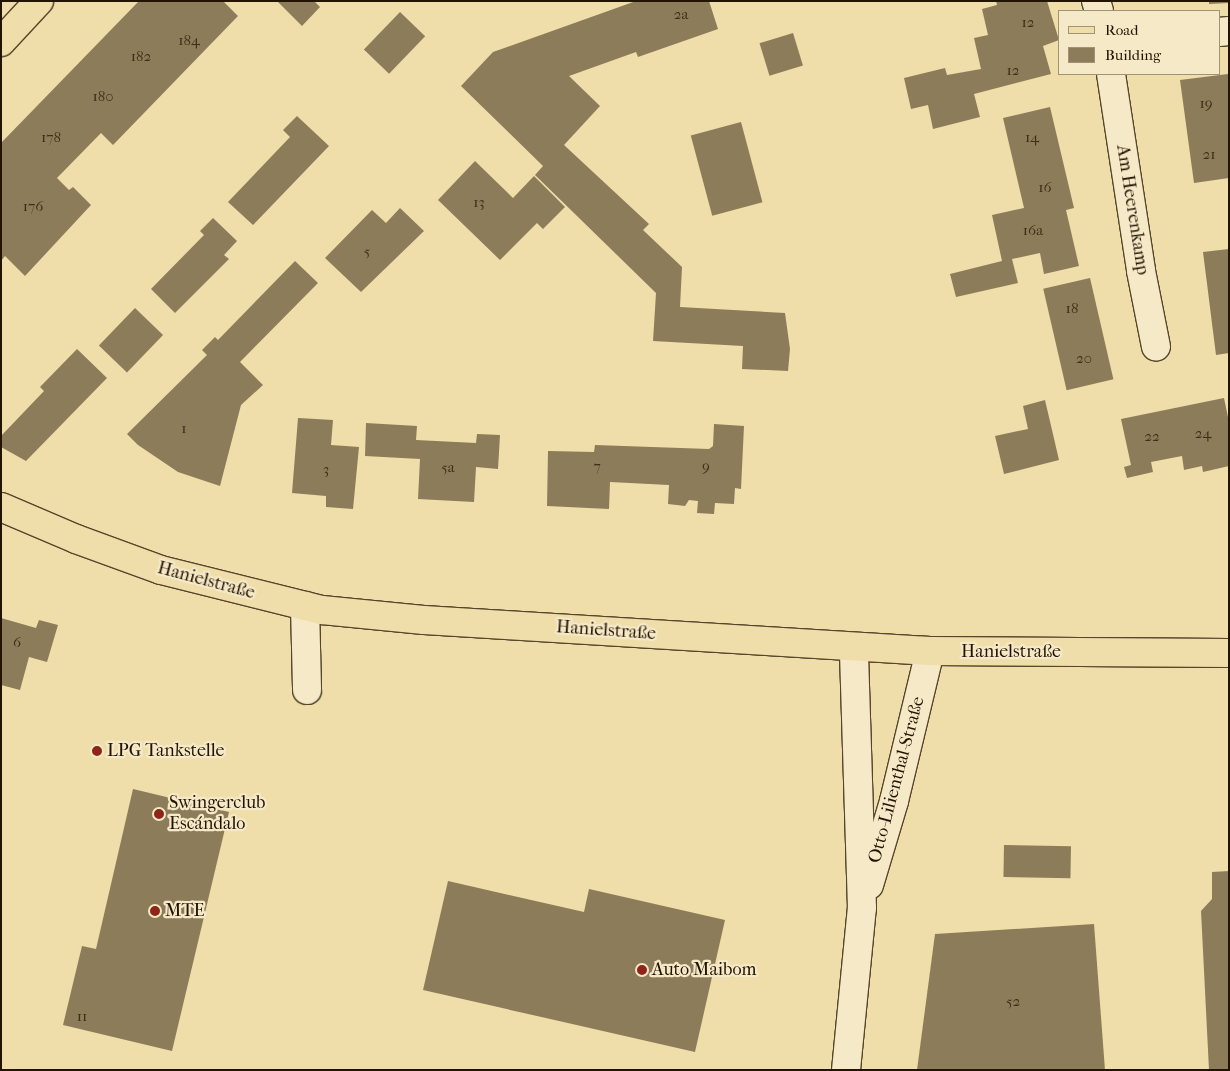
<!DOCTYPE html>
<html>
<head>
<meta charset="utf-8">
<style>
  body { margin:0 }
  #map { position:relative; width:1230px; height:1071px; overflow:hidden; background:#efddaa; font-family:"IM FELL French Canon",serif }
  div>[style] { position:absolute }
  .building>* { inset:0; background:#8d7c59; transform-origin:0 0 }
  .roads { filter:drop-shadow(1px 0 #56462b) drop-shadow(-1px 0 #56462b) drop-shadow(0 1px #56462b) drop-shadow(0 -1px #56462b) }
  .minor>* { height:28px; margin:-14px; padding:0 14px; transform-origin:14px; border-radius:14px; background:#f5e9c8 }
  .major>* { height:28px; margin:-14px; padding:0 14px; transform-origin:14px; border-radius:14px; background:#efddaa }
  .dots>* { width:14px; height:14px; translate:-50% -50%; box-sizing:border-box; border:2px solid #f5e9c8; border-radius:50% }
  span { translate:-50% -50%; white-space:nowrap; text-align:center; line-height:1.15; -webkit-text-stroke:4.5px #f5e9c8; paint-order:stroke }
  .number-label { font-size:15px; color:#3e2d17 }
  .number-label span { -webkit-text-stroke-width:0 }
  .street-label { font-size:18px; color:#231301 }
  .poi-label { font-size:18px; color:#231301 }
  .left { translate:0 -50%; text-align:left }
  .frame { position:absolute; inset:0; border:2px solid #231301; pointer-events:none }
  .legend { position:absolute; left:1058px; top:10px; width:162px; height:65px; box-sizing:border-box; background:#f5e9c8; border:1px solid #a19378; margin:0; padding:6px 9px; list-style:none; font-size:15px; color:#231301 }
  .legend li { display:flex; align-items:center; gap:10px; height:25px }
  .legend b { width:25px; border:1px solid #a19378 }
</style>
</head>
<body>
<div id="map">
  <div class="building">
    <i style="clip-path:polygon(139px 1px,223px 1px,238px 16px,113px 145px,101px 133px,57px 178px,69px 190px,73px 187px,91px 205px,25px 276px,5px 256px,1px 261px,1px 143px)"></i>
    <i style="clip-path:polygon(277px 1px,314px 1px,320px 7px,302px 26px)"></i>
    <i style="clip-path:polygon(636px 1px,709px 1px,718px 29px,638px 57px,636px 52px,569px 76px,600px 106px,564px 145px,649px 224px,643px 230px,682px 267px,680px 307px,785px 313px,790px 349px,788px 371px,742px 369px,743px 346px,653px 341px,656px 293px,535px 175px,543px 166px,461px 86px,493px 52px)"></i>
    <i style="clip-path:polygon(996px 1px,1047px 1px,1059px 40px,1043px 46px,1051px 74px,974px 94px,980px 117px,933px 129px,928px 105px,911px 109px,904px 78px,945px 68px,947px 75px,981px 69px,974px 38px,988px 35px,982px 9px,997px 5px)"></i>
    <i style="clip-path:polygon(1209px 1px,1229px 1px,1229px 3px,1209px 4px)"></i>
    <i style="left:400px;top:12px;width:35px;height:52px;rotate:44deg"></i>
    <i style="left:793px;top:33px;width:34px;height:35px;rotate:73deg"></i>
    <i style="clip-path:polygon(1228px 74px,1229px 178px,1194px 183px,1180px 80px)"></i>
    <i style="clip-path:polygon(1050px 107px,1074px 208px,1066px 210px,1079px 266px,1044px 274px,1040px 253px,1012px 259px,1018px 283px,956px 297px,950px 274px,1002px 261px,992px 215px,1024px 208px,1003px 118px)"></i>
    <i style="clip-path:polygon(297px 116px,329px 146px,253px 225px,228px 202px,290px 137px,283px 130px)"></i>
    <i style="left:741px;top:122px;width:83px;height:52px;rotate:75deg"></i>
    <i style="clip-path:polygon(475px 161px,513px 198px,534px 176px,565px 207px,543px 229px,537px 223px,500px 260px,438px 200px)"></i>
    <i style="clip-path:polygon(400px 208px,424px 231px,361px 292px,325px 258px,372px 210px,386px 223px)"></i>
    <i style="clip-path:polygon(213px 218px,237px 241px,224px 255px,229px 259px,175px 313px,151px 289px,204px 235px,200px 231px)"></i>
    <i style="clip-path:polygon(1229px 249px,1229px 353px,1216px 355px,1203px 252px)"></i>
    <i style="clip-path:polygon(295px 261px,318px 283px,240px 362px,263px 385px,241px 405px,220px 486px,178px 472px,138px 445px,127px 434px,207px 355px,202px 350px,215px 337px,218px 340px)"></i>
    <i style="left:1090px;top:278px;width:104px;height:48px;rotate:77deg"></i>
    <i style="left:135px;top:308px;width:39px;height:52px;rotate:44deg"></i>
    <i style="clip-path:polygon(77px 349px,107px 378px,26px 461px,1px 447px,1px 436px,44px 391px,40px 387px)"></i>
    <i style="clip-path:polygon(1224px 398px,1229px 422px,1229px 466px,1203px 472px,1202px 466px,1184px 470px,1182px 456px,1151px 462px,1153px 472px,1127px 478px,1124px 467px,1131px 465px,1121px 419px)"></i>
    <i style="clip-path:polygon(1045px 400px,1059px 460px,1004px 474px,995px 436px,1028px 429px,1023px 406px)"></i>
    <i style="clip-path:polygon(298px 418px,333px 420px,331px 445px,359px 447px,353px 509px,326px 507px,326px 496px,292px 493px)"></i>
    <i style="clip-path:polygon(366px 423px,417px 426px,416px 440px,476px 443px,477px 434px,500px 435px,498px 469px,476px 467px,474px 502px,418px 499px,420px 459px,365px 456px)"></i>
    <i style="clip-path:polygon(714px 424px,744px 426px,741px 489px,735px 488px,734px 504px,715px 503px,714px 514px,697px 513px,698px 501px,689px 500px,685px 506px,668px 504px,669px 485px,610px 482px,609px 509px,547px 506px,548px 451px,594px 452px,595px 445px,709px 449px,713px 446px)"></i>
    <i style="clip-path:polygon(1px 618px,36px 628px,39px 620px,58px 625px,47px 662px,29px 657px,20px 690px,1px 685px)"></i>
    <i style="clip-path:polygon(133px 789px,229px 812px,172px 1051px,63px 1025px,82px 946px,96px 949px)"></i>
    <i style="left:1004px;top:845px;width:67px;height:32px;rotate:1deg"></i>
    <i style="clip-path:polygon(1229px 871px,1229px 1070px,1209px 1070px,1201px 911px,1212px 899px,1212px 872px)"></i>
    <i style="clip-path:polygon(448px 881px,584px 912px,589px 889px,725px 920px,695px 1052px,423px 990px)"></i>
    <i style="clip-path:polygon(1094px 924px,1105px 1070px,917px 1070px,935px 934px)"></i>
  </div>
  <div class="roads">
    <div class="minor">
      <i style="left:1096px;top:1px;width:10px;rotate:73deg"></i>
      <i style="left:1219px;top:32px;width:10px;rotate:-6deg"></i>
      <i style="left:1111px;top:74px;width:199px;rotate:81.3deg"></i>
      <i style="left:1141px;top:271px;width:77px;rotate:78.8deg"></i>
      <i style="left:305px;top:606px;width:84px;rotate:88.6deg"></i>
      <i style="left:869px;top:885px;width:88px;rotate:-73.4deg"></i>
      <i style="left:894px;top:801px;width:154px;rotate:-76.5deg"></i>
      <i style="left:846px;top:1070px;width:163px;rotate:-84.4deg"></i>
      <i style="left:862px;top:908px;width:261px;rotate:-91.8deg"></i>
    </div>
    <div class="major">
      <i style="left:1px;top:42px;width:56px;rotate:-47.2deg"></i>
      <i style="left:1px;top:507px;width:82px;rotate:23.1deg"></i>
      <i style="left:76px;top:539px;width:90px;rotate:20deg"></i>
      <i style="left:161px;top:570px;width:166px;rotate:14deg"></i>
      <i style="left:322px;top:610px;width:102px;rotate:5.6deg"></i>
      <i style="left:424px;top:620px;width:507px;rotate:3.51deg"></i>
      <i style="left:930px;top:651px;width:299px;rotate:0.4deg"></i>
    </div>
  </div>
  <div class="dots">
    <i style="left:97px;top:751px;background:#8f2418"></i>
    <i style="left:159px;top:814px;background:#8f2418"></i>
    <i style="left:155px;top:911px;background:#8f2418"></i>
    <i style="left:642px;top:970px;background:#8f2418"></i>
  </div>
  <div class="number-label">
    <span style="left:681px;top:15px">2a</span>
    <span style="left:1028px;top:23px">12</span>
    <span style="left:189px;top:41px">184</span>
    <span style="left:141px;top:57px">182</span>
    <span style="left:1013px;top:71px">12</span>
    <span style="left:103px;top:97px">180</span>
    <span style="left:1206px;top:104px">19</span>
    <span style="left:51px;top:138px">178</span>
    <span style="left:1032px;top:138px">14</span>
    <span style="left:1209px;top:155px">21</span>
    <span style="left:1045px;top:188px">16</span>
    <span style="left:479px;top:203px">13</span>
    <span style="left:33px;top:207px">176</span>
    <span style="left:1033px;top:231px">16a</span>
    <span style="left:367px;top:252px">5</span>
    <span style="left:1072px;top:309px">18</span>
    <span style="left:1084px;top:359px">20</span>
    <span style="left:184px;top:429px">1</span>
    <span style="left:1203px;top:434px">24</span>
    <span style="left:1152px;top:437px">22</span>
    <span style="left:597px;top:467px">7</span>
    <span style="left:706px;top:467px">9</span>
    <span style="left:448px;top:468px">5a</span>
    <span style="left:326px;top:470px">3</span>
    <span style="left:17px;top:643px">6</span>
    <span style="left:1013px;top:1002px">52</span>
    <span style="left:82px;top:1017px">11</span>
  </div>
  <div class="street-label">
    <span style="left:1132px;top:210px;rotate:81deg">Am Heerenkamp</span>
    <span style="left:206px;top:581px;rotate:15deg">Hanielstraße</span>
    <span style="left:606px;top:631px;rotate:4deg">Hanielstraße</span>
    <span style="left:1011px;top:652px">Hanielstraße</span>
    <span style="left:897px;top:780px;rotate:-75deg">Otto-Lilienthal-Straße</span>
  </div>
  <div class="poi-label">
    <span class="left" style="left:107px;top:751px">LPG Tankstelle</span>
    <span class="left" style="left:169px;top:814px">Swingerclub<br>Escándalo</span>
    <span class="left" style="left:165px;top:911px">MTE</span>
    <span class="left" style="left:652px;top:970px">Auto Maibom</span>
  </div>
  <div class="frame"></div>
  <ul class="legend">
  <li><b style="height:6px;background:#efddaa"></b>Road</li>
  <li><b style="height:14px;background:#8d7c59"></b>Building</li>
  </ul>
</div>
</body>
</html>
